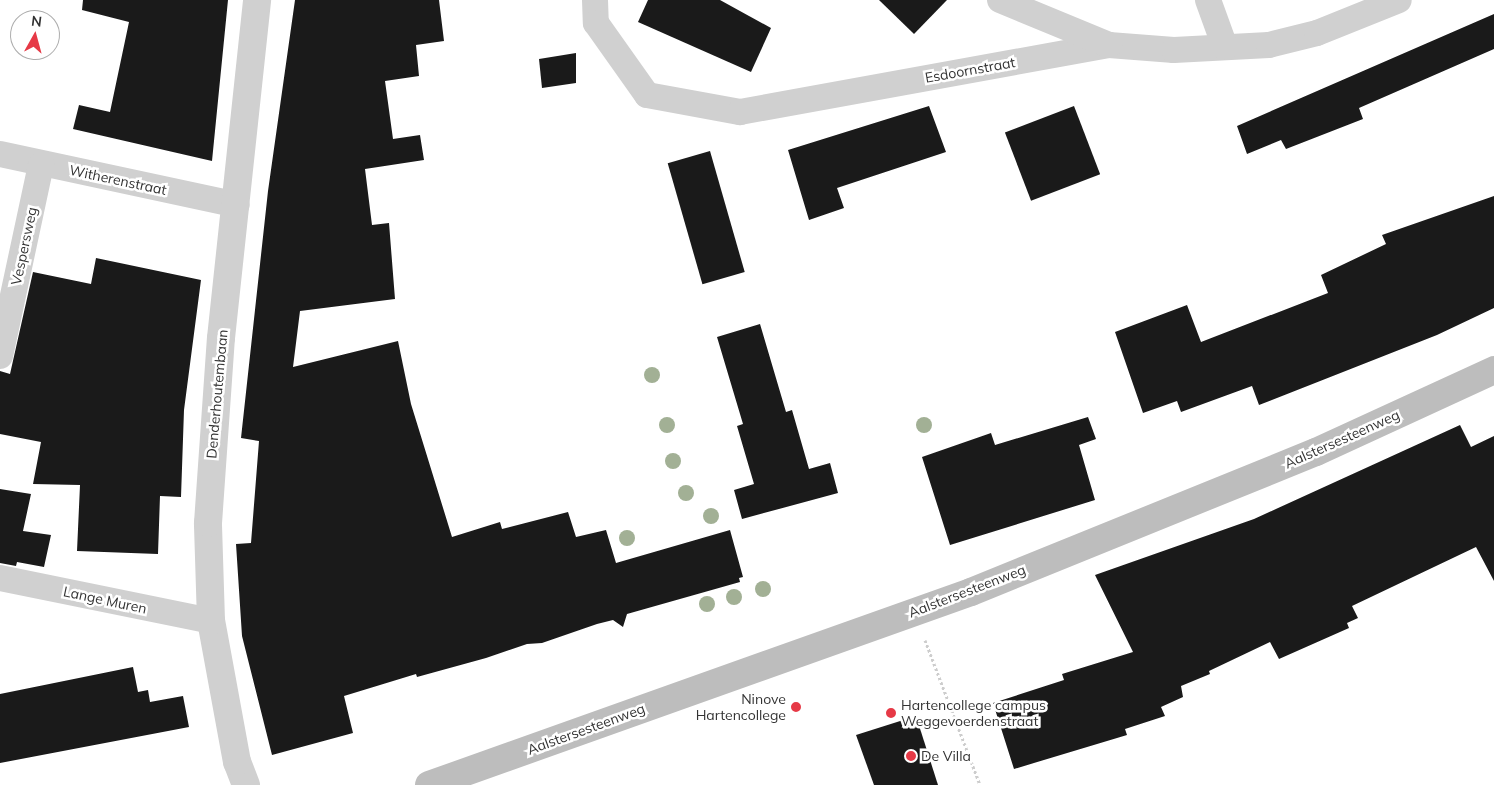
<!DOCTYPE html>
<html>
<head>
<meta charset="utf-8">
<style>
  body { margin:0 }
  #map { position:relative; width:1494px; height:785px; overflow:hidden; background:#fff; font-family:Mulish,sans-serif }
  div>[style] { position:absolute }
  .building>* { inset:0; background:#1a1a1a; transform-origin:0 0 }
  .path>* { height:3px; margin-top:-1.5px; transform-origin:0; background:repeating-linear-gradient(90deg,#cdcdcd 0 2.5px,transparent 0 5px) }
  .minor>* { height:26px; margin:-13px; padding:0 13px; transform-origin:13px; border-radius:13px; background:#d0d0d0 }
  .tertiary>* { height:28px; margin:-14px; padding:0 14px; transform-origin:14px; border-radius:14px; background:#d0d0d0 }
  .secondary>* { height:28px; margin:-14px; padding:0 14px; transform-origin:14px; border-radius:14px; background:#bdbdbd }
  .trees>* { width:16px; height:16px; margin:-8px; border-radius:50%; background:#a2b095 }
  .dots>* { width:14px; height:14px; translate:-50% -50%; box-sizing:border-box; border:2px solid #fff; border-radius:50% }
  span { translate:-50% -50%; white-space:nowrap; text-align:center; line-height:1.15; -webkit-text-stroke:5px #fff; paint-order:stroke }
  .street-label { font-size:14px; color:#333 }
  .poi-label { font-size:14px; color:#333 }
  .right { translate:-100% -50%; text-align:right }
  .left { translate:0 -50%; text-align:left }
  .north { position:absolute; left:10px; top:10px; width:50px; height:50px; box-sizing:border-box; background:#fff; border:1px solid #adadad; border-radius:50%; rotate:7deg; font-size:14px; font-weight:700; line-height:20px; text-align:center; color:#333 }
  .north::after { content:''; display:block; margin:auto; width:18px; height:22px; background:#e63946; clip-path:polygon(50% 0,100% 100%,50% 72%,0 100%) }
</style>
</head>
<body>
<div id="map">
  <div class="building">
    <i style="clip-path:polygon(83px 0,228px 0,212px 161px,73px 129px,79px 105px,110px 112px,129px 22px,82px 10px)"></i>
    <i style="clip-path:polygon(295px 0,439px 0,444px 41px,416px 45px,419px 76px,385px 81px,393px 139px,420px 135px,424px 160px,365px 169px,372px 225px,389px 223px,395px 299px,300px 311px,293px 367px,398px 341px,411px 404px,452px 537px,500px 522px,502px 529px,568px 512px,576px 537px,606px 530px,616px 563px,730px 530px,743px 577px,739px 578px,740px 582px,627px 614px,623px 627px,613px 620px,597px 624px,542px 643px,527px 644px,486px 658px,417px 677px,416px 674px,344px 696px,353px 733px,272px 755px,242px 636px,236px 544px,251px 543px,259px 441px,241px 438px,268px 191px)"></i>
    <i style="clip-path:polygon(648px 0,720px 0,771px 28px,751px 72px,638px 22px)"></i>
    <i style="clip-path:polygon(879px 0,947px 0,914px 34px)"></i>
    <i style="clip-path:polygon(1494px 14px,1494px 49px,1359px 108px,1363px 119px,1286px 149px,1281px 140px,1247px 154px,1237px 126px)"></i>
    <i style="clip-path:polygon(576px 53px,576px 83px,542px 88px,539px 59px)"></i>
    <i style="clip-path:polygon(929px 106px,946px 152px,837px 188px,844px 208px,809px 220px,788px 150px)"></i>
    <i style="left:1074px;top:106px;width:73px;height:74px;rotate:69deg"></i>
    <i style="left:710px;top:151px;width:126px;height:44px;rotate:74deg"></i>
    <i style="clip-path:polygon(1494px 196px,1494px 308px,1437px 335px,1259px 405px,1252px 386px,1181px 412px,1177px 401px,1143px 413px,1115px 332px,1187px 305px,1201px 342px,1328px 293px,1321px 275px,1386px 244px,1382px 235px)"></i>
    <i style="clip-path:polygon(96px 258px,201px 280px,184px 410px,181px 497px,160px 496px,158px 554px,77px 551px,80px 485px,33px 484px,41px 442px,0 434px,0 371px,10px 374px,33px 272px,91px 284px)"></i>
    <i style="clip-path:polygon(760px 324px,786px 412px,792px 410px,809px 469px,830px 463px,838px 493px,742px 519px,734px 490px,754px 484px,737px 426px,743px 424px,717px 337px)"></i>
    <i style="clip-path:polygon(1088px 417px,1096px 439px,1079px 445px,1095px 500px,950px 545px,922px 457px,991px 433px,995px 445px)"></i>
    <i style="clip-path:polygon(1460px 425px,1471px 447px,1494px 436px,1494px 581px,1476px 547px,1352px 606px,1358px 618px,1347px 623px,1349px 628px,1279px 659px,1270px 642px,1209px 671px,1210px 674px,1181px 686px,1183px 697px,1161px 707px,1165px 716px,1125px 729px,1127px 735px,1014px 769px,993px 703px,1064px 680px,1062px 674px,1133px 652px,1095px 575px,1254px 519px)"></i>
    <i style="clip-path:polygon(0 489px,31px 494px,23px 531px,51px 535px,44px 567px,17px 562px,16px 566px,0 563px)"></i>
    <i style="clip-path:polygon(133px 667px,138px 692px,148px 690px,150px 702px,183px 696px,189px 727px,0 763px,0 694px)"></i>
    <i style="clip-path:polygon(916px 716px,938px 785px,874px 785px,856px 735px)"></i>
  </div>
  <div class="path">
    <i style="left:925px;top:640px;width:155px;rotate:69.2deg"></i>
  </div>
  <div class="minor">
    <i style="left:595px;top:0;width:23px;rotate:88deg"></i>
    <i style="left:596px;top:23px;width:88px;rotate:54.7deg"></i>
    <i style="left:647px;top:95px;width:95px;rotate:10.4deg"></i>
    <i style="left:740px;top:112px;width:375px;rotate:-10.3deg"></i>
    <i style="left:1109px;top:45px;width:65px;rotate:4.4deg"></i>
    <i style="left:1174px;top:50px;width:95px;rotate:-3deg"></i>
    <i style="left:1269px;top:45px;width:49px;rotate:-14deg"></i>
    <i style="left:1317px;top:33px;width:88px;rotate:-21.9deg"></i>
    <i style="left:1000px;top:0;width:118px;rotate:22.4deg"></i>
    <i style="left:1208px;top:0;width:50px;rotate:70.1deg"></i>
    <i style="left:0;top:154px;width:242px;rotate:12.1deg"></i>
    <i style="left:0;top:356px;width:196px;rotate:-77.9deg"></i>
    <i style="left:0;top:578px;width:215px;rotate:11.5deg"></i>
  </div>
  <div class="tertiary">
    <i style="left:246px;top:785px;width:25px;rotate:-111deg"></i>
    <i style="left:237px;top:762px;width:143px;rotate:-100.4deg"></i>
    <i style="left:211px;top:621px;width:98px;rotate:-91.8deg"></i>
    <i style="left:208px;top:523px;width:185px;rotate:-86deg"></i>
    <i style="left:221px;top:338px;width:340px;rotate:-83.9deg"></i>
  </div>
  <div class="secondary">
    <i style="left:429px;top:785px;width:575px;rotate:-19.6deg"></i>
    <i style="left:971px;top:592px;width:372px;rotate:-22.1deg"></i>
    <i style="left:1316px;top:452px;width:196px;rotate:-24.7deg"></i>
  </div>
  <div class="trees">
    <i style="left:652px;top:375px"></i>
    <i style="left:667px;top:425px"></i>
    <i style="left:924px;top:425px"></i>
    <i style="left:673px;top:461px"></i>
    <i style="left:686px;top:493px"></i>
    <i style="left:711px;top:516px"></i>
    <i style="left:627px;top:538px"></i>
    <i style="left:763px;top:589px"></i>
    <i style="left:734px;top:597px"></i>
    <i style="left:707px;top:604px"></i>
  </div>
  <div class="dots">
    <i style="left:796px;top:707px;background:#e63946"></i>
    <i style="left:891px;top:713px;background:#e63946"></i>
    <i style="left:911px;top:756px;background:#e63946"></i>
  </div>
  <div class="street-label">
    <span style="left:970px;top:70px;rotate:-10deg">Esdoornstraat</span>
    <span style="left:118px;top:180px;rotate:12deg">Witherenstraat</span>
    <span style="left:24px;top:246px;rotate:-78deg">Vespersweg</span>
    <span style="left:217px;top:394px;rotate:-85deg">Denderhoutembaan</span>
    <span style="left:1342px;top:439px;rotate:-24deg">Aalstersesteenweg</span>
    <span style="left:967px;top:591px;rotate:-21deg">Aalstersesteenweg</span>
    <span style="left:105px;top:600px;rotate:12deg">Lange Muren</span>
    <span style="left:586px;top:729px;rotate:-20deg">Aalstersesteenweg</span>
  </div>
  <div class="poi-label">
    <span class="right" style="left:786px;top:707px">Ninove<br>Hartencollege</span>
    <span class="left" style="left:901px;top:713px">Hartencollege campus<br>Weggevoerdenstraat</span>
    <span class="left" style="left:921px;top:756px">De Villa</span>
  </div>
  <div class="north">N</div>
</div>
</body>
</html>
